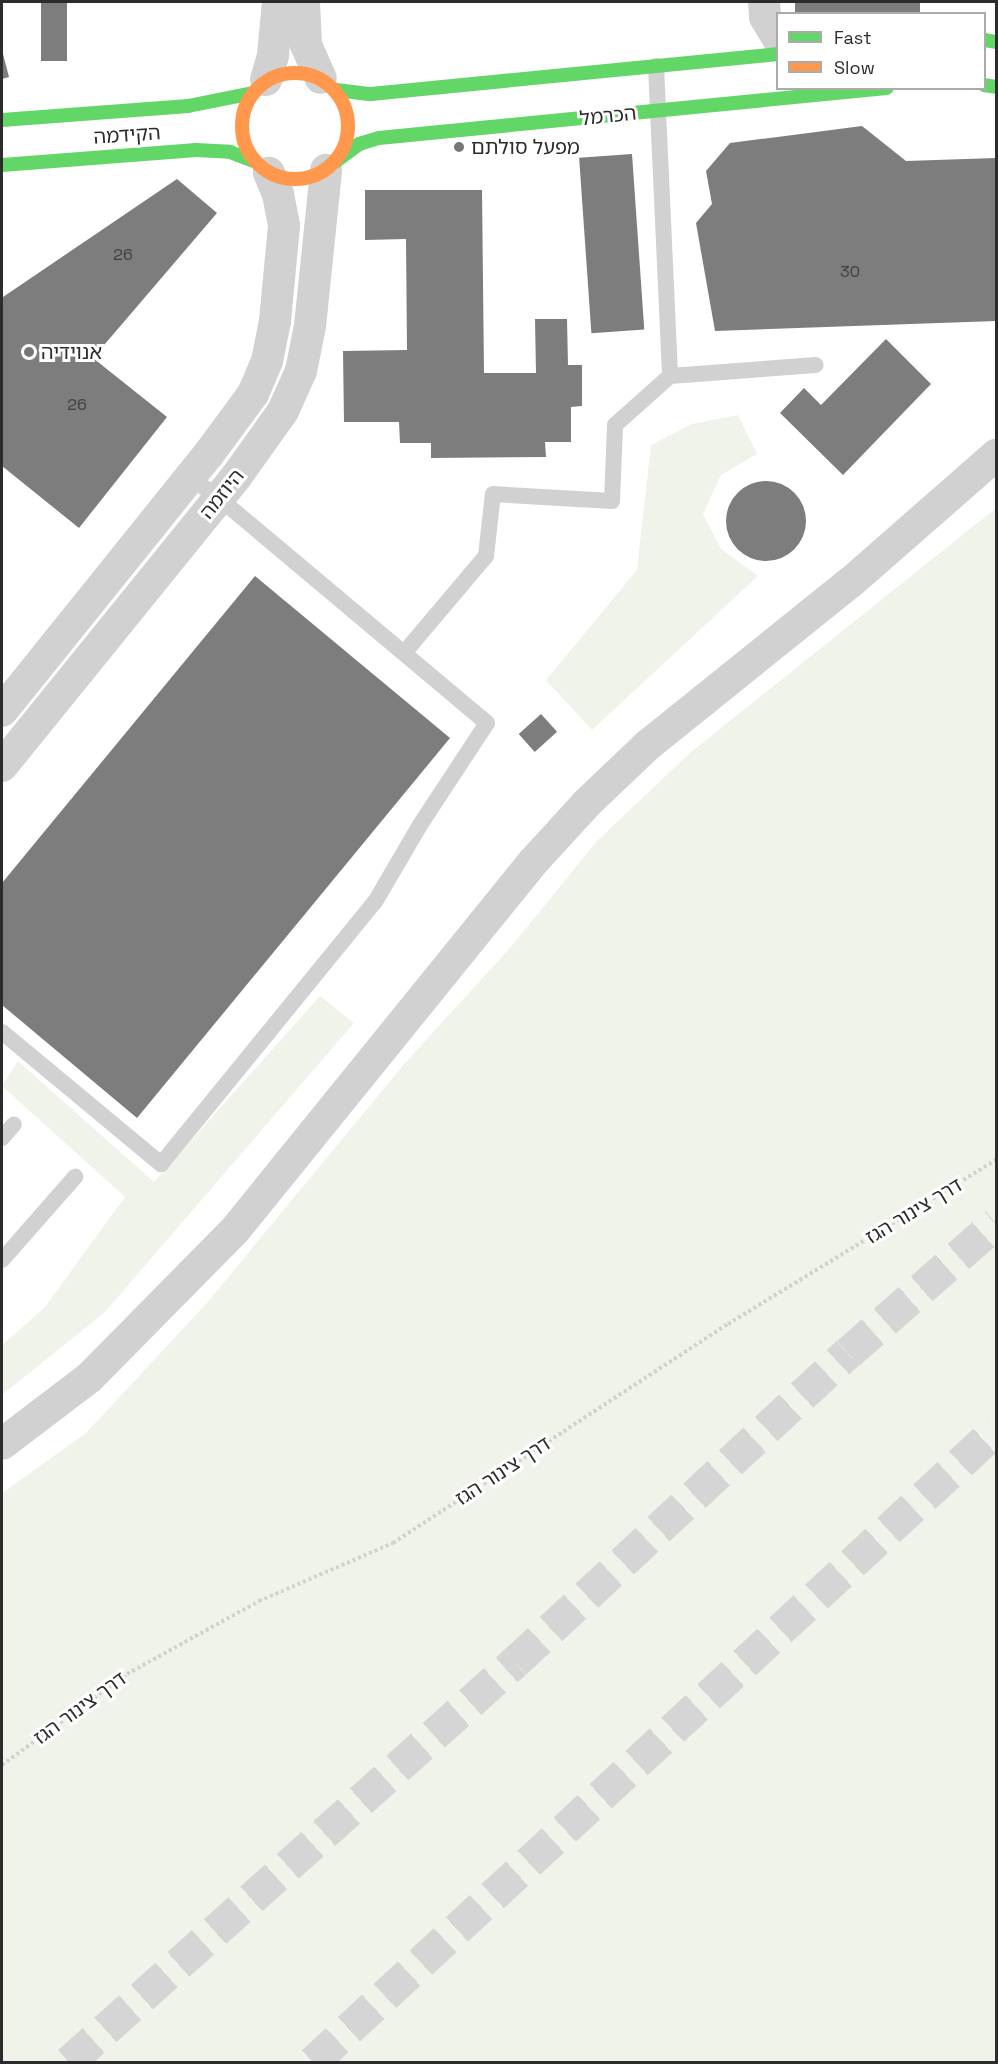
<!DOCTYPE html>
<html>
<head>
<meta charset="utf-8">
<style>
  body { margin:0 }
  #map { position:relative; width:998px; height:2064px; overflow:hidden; background:#fff; font-family:"Space Grotesk","Noto Sans Hebrew",sans-serif }
  div>[style] { position:absolute }
  .green>* { inset:0; background:#f0f3ea }
  .building>* { inset:0; background:#7d7d7d; transform-origin:0 0 }
  .round { border-radius:50% }
  .highway-tunnel>* { height:33px; margin-top:-16.5px; transform-origin:0; background:repeating-linear-gradient(90deg,#d5d5d5 0 33px,transparent 0 49px) }
  .path>* { height:4px; margin-top:-2px; transform-origin:0; background:repeating-linear-gradient(90deg,#d1d1d1 0 3px,transparent 0 6px) }
  .lane>* { height:16px; margin:-8px; padding:0 8px; transform-origin:8px; border-radius:8px; background:#d1d1d1 }
  .street>* { height:32px; margin:-16px; padding:0 16px; transform-origin:16px; border-radius:16px; background:#d1d1d1 }
  .fast>* { height:14px; margin:-7px; padding:0 7px; transform-origin:7px; border-radius:7px; background:#63d668 }
  .slow>* { height:14px; margin:-7px; padding:0 7px; transform-origin:7px; border-radius:7px; background:#ff974d }
  .slow>.ring { margin:-7px; padding:0; box-sizing:content-box; background:none; border:14px solid #ff974d; border-radius:50% }
  .dots>* { width:16px; height:16px; translate:-50% -50%; box-sizing:border-box; border:3px solid #fff; border-radius:50% }
  span { translate:-50% -50%; white-space:nowrap; text-align:center; line-height:1.15; -webkit-text-stroke:6px #fff; paint-order:stroke }
  .number-label { font-size:16px; color:#404040 }
  .number-label span { -webkit-text-stroke-width:0 }
  .street-label { font-size:20px; color:#2c2c2c }
  .poi-label { font-size:20px; color:#2c2c2c }
  .left { translate:0 -50%; text-align:left }
  .frame { position:absolute; inset:0; border:3px solid #2c2c2c; pointer-events:none }
  .legend { position:absolute; left:776px; top:12px; width:210px; height:78px; box-sizing:border-box; background:#fff; border:2px solid #ababab; margin:0; padding:8px 10px; list-style:none; font-size:18px; color:#2c2c2c }
  .legend li { display:flex; align-items:center; gap:12px; height:30px }
  .legend b { width:30px; border:2px solid #ababab }
</style>
</head>
<body>
<div id="map">
  <div class="green">
    <i style="clip-path:polygon(738px 415px,757px 454px,721px 475px,703px 514px,721px 549px,758px 576px,592px 730px,546px 680px,637px 570px,651px 445px,692px 424px)"></i>
    <i style="clip-path:polygon(996px 508px,996px 2062px,2px 2062px,2px 1493px,86px 1433px,206px 1304px,405px 1063px,509px 949px,598px 840px,691px 752px)"></i>
    <i style="clip-path:polygon(320px 996px,354px 1023px,104px 1313px,2px 1395px,2px 1345px,45px 1307px,125px 1197px,2px 1086px,18px 1061px,154px 1182px)"></i>
  </div>
  <div class="building">
    <i style="left:41px;top:2px;width:26px;height:59px"></i>
    <i style="left:795px;top:2px;width:125px;height:12px"></i>
    <i style="clip-path:polygon(2px 50px,9px 77px,2px 79px)"></i>
    <i style="clip-path:polygon(862px 126px,906px 161px,996px 158px,996px 321px,715px 331px,696px 223px,712px 204px,706px 171px,730px 143px)"></i>
    <i style="left:632px;top:154px;width:176px;height:53px;rotate:86deg"></i>
    <i style="clip-path:polygon(177px 179px,217px 213px,93px 358px,167px 417px,79px 528px,2px 466px,2px 294px,3px 297px)"></i>
    <i style="clip-path:polygon(365px 190px,482px 190px,484px 373px,536px 373px,535px 319px,567px 319px,568px 365px,582px 365px,582px 406px,571px 407px,571px 442px,545px 442px,546px 457px,431px 458px,431px 443px,400px 443px,399px 422px,344px 422px,343px 351px,407px 350px,406px 239px,365px 240px)"></i>
    <i style="clip-path:polygon(886px 339px,931px 384px,843px 475px,780px 413px,804px 388px,821px 405px)"></i>
    <i class="round" style="left:726px;top:481px;width:80px;height:80px"></i>
    <i style="clip-path:polygon(255px 576px,450px 738px,137px 1118px,2px 1005px,2px 883px)"></i>
    <i style="left:541px;top:714px;width:24px;height:30px;rotate:48deg"></i>
  </div>
  <div class="highway-tunnel">
    <i style="left:69px;top:2062px;width:599px;rotate:-41.89deg"></i>
    <i style="left:515px;top:1662px;width:454px;rotate:-42.9deg"></i>
    <i style="left:848px;top:1353px;width:197px;rotate:-41.3deg"></i>
    <i style="left:313px;top:2062px;width:931px;rotate:-42.78deg"></i>
  </div>
  <div class="path">
    <i style="left:2px;top:1765px;width:155px;rotate:-36.1deg"></i>
    <i style="left:127px;top:1674px;width:151px;rotate:-28.9deg"></i>
    <i style="left:259px;top:1601px;width:146px;rotate:-23.4deg"></i>
    <i style="left:393px;top:1543px;width:400px;rotate:-33.2deg"></i>
    <i style="left:728px;top:1324px;width:314px;rotate:-31.5deg"></i>
  </div>
  <div class="lane">
    <i style="left:656px;top:66px;width:310px;rotate:87.4deg"></i>
    <i style="left:670px;top:376px;width:146px;rotate:-4.3deg"></i>
    <i style="left:404px;top:653px;width:127px;rotate:-49.8deg"></i>
    <i style="left:486px;top:556px;width:62px;rotate:-83.6deg"></i>
    <i style="left:493px;top:494px;width:119px;rotate:3.4deg"></i>
    <i style="left:612px;top:501px;width:76px;rotate:-87.7deg"></i>
    <i style="left:615px;top:425px;width:74px;rotate:-41.7deg"></i>
    <i style="left:2px;top:1032px;width:207px;rotate:39.7deg"></i>
    <i style="left:161px;top:1164px;width:338px;rotate:-50.8deg"></i>
    <i style="left:375px;top:902px;width:89px;rotate:-59.7deg"></i>
    <i style="left:420px;top:825px;width:122px;rotate:-56.7deg"></i>
    <i style="left:487px;top:723px;width:350px;rotate:-140deg"></i>
    <i style="left:219px;top:498px;width:35px;rotate:-145deg"></i>
    <i style="left:2px;top:1138px;width:18px;rotate:-49deg"></i>
    <i style="left:2px;top:1260px;width:111px;rotate:-48.7deg"></i>
  </div>
  <div class="street">
    <i style="left:304px;top:2px;width:43px;rotate:87.3deg"></i>
    <i style="left:306px;top:45px;width:36px;rotate:66deg"></i>
    <i style="left:764px;top:2px;width:15px;rotate:86deg"></i>
    <i style="left:765px;top:17px;width:26px;rotate:59deg"></i>
    <i style="left:266px;top:80px;width:26px;rotate:-74deg"></i>
    <i style="left:273px;top:55px;width:53px;rotate:-84.6deg"></i>
    <i style="left:2px;top:711px;width:329px;rotate:-51.2deg"></i>
    <i style="left:208px;top:455px;width:76px;rotate:-53.6deg"></i>
    <i style="left:253px;top:394px;width:36px;rotate:-67deg"></i>
    <i style="left:267px;top:361px;width:41px;rotate:-78.7deg"></i>
    <i style="left:275px;top:321px;width:96px;rotate:-84.6deg"></i>
    <i style="left:284px;top:225px;width:32px;rotate:-101deg"></i>
    <i style="left:278px;top:194px;width:23px;rotate:-113deg"></i>
    <i style="left:2px;top:766px;width:372px;rotate:-51deg"></i>
    <i style="left:236px;top:477px;width:81px;rotate:-54.5deg"></i>
    <i style="left:283px;top:411px;width:44px;rotate:-65.8deg"></i>
    <i style="left:301px;top:371px;width:46px;rotate:-78.7deg"></i>
    <i style="left:310px;top:326px;width:157px;rotate:-84.1deg"></i>
    <i style="left:2px;top:1444px;width:109px;rotate:-37.2deg"></i>
    <i style="left:89px;top:1378px;width:208px;rotate:-45.4deg"></i>
    <i style="left:235px;top:1230px;width:474px;rotate:-51deg"></i>
    <i style="left:533px;top:862px;width:80px;rotate:-47.5deg"></i>
    <i style="left:587px;top:803px;width:84px;rotate:-43.6deg"></i>
    <i style="left:648px;top:745px;width:260px;rotate:-38.8deg"></i>
    <i style="left:851px;top:582px;width:193px;rotate:-41.2deg"></i>
  </div>
  <div class="fast">
    <i style="left:984px;top:40px;width:12px;rotate:9deg"></i>
    <i style="left:984px;top:85px;width:12px;rotate:9deg"></i>
    <i style="left:336px;top:90px;width:35px;rotate:7deg"></i>
    <i style="left:371px;top:94px;width:409px;rotate:-5.6deg"></i>
    <i style="left:2px;top:120px;width:187px;rotate:-4.3deg"></i>
    <i style="left:188px;top:106px;width:66px;rotate:-11.3deg"></i>
    <i style="left:336px;top:161px;width:29px;rotate:-36deg"></i>
    <i style="left:359px;top:144px;width:21px;rotate:-17deg"></i>
    <i style="left:379px;top:138px;width:510px;rotate:-5.62deg"></i>
    <i style="left:2px;top:165px;width:195px;rotate:-4.4deg"></i>
    <i style="left:196px;top:150px;width:34px;rotate:3deg"></i>
    <i style="left:230px;top:152px;width:26px;rotate:21deg"></i>
  </div>
  <div class="slow">
    <i class="ring" style="left:242px;top:73px;width:92px;height:92px"></i>
  </div>
  <div class="dots">
    <i style="left:459px;top:147px;background:#767676"></i>
    <i style="left:29px;top:352px;background:#767676"></i>
  </div>
  <div class="number-label">
    <span style="left:123px;top:255px">26</span>
    <span style="left:850px;top:272px">30</span>
    <span style="left:77px;top:405px">26</span>
  </div>
  <div class="street-label">
    <span style="left:608px;top:116px;rotate:-6deg">הכרמל</span>
    <span style="left:127px;top:135px;rotate:-4deg">הקידמה</span>
    <span style="left:222px;top:494px;rotate:-51deg">היוזמה</span>
    <span style="left:914px;top:1211px;rotate:-31deg">דרך צינור הגז</span>
    <span style="left:503px;top:1471px;rotate:-33deg">דרך צינור הגז</span>
    <span style="left:80px;top:1708px;rotate:-36deg">דרך צינור הגז</span>
  </div>
  <div class="poi-label">
    <span class="left" style="left:471px;top:147px">מפעל סולתם</span>
    <span class="left" style="left:41px;top:352px">אנוידיה</span>
  </div>
  <div class="frame"></div>
  <ul class="legend">
  <li><b style="height:8px;background:#63d668"></b>Fast</li>
  <li><b style="height:8px;background:#ff974d"></b>Slow</li>
  </ul>
</div>
</body>
</html>
